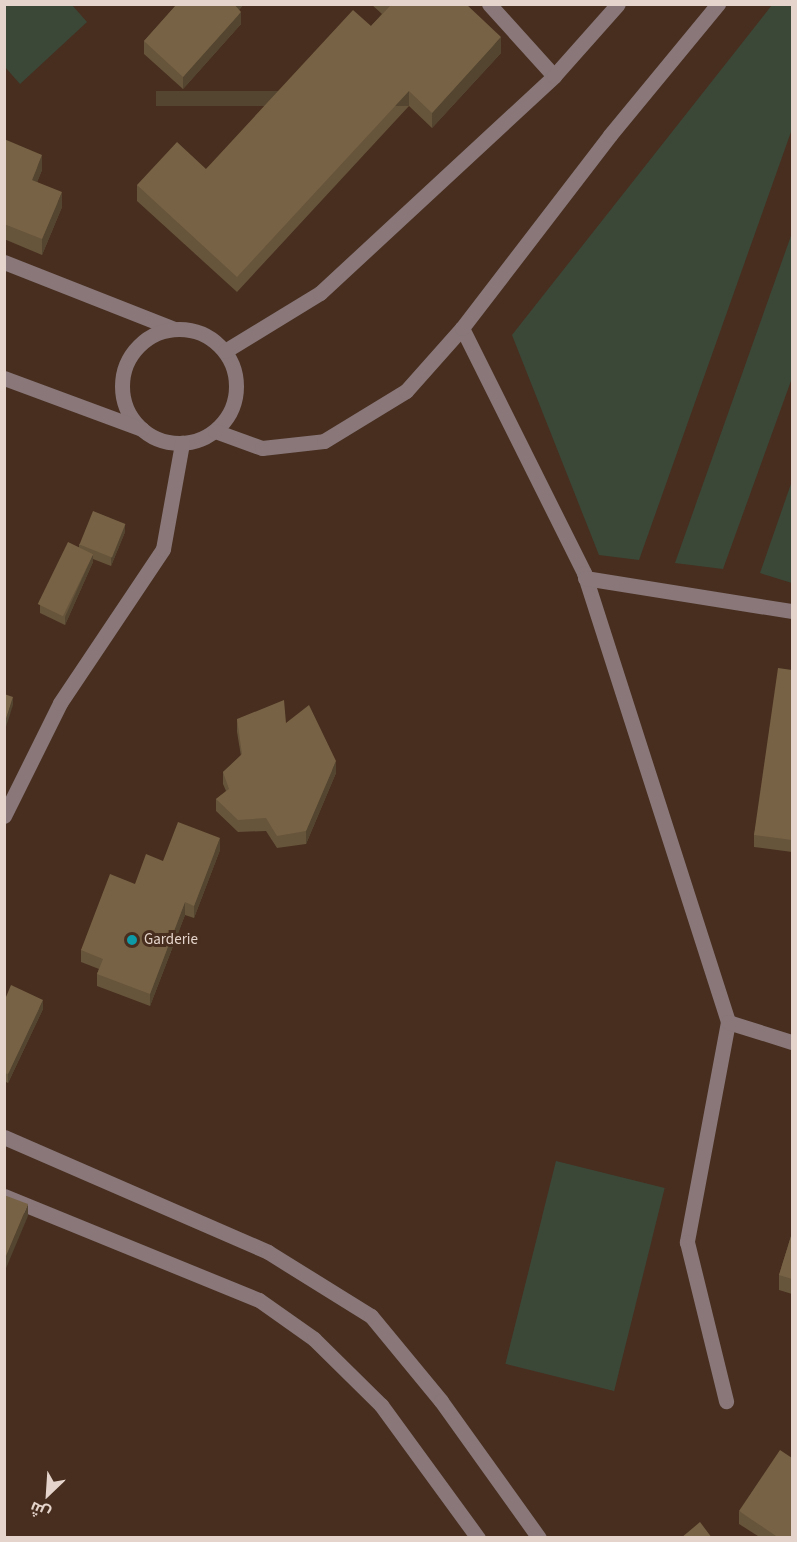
<!DOCTYPE html>
<html>
<head>
<meta charset="utf-8">
<style>
  body { margin:0 }
  #map { position:relative; width:797px; height:1542px; overflow:hidden; background:#472e1f; font-family:"Source Sans 3",Cairo,sans-serif }
  div>[style] { position:absolute }
  .green>* { inset:0; background:#3b4838; transform-origin:0 0 }
  .minor>* { height:15px; margin:-7.5px; padding:0 7.5px; transform-origin:7.5px; border-radius:7.5px; background:#897779 }
  .minor>.ring { margin:-7.5px; padding:0; box-sizing:content-box; background:none; border:15px solid #897779; border-radius:50% }
  .wall>* { inset:0; background:#66543b }
  .shaded-wall>* { inset:0; background:#534530; transform-origin:0 0 }
  .building>* { inset:0; background:#776245; transform-origin:0 0 }
  .dots>* { width:16px; height:16px; translate:-50% -50%; box-sizing:border-box; border:3px solid #472e1f; border-radius:50% }
  span { translate:-50% -50%; white-space:nowrap; text-align:center; line-height:1.15; -webkit-text-stroke:6px #472e1f; paint-order:stroke }
  .poi-label { font-size:15px; color:#e5d4cb }
  .left { translate:0 -50%; text-align:left }
  .frame { position:absolute; inset:0; border:6px solid #e5d4cb; pointer-events:none }
  .north { position:absolute; left:18px; top:1464px; width:60px; height:60px; -webkit-text-stroke:4px #472e1f; paint-order:stroke; rotate:205deg; font-size:16px; font-weight:700; line-height:24px; text-align:center; color:#e5d4cb }
  .north::after { content:''; display:block; margin:auto; width:21px; height:27px; background:#e5d4cb; clip-path:polygon(50% 0,100% 100%,50% 72%,0 100%) }
</style>
</head>
<body>
<div id="map">
  <div class="green">
    <i style="clip-path:polygon(4px 5px,72px 5px,87px 22px,20px 84px,5px 67px)"></i>
    <i style="clip-path:polygon(772px 5px,792px 5px,792px 129px,639px 560px,599px 555px,512px 335px)"></i>
    <i style="clip-path:polygon(792px 233px,792px 378px,723px 569px,675px 563px)"></i>
    <i style="clip-path:polygon(792px 481px,792px 583px,760px 573px)"></i>
    <i style="left:556px;top:1161px;width:112px;height:209px;rotate:14deg"></i>
  </div>
  <div class="minor">
    <i style="left:489px;top:4px;width:97px;rotate:47.9deg"></i>
    <i style="left:4px;top:262px;width:183px;rotate:21.5deg"></i>
    <i style="left:462px;top:328px;width:274px;rotate:63.5deg"></i>
    <i style="left:584px;top:573px;width:472px;rotate:72.2deg"></i>
    <i style="left:728px;top:1022px;width:224px;rotate:100.6deg"></i>
    <i style="left:687px;top:1242px;width:164px;rotate:76.2deg"></i>
    <i class="ring" style="left:122px;top:329px;width:99px;height:99px"></i>
    <i style="left:225px;top:351px;width:111px;rotate:-31.4deg"></i>
    <i style="left:320px;top:293px;width:319px;rotate:-42.8deg"></i>
    <i style="left:554px;top:76px;width:96px;rotate:-48.4deg"></i>
    <i style="left:4px;top:378px;width:147px;rotate:20.3deg"></i>
    <i style="left:215px;top:431px;width:50px;rotate:19.9deg"></i>
    <i style="left:262px;top:448px;width:62px;rotate:-6.4deg"></i>
    <i style="left:324px;top:441px;width:96px;rotate:-31.4deg"></i>
    <i style="left:406px;top:391px;width:84px;rotate:-48.4deg"></i>
    <i style="left:462px;top:328px;width:243px;rotate:-52.5deg"></i>
    <i style="left:610px;top:135px;width:170px;rotate:-50.5deg"></i>
    <i style="left:585px;top:578px;width:210px;rotate:9.1deg"></i>
    <i style="left:4px;top:816px;width:126px;rotate:-63.6deg"></i>
    <i style="left:60px;top:703px;width:185px;rotate:-56.2deg"></i>
    <i style="left:163px;top:549px;width:108px;rotate:-79.8deg"></i>
    <i style="left:728px;top:1022px;width:67px;rotate:17.4deg"></i>
    <i style="left:4px;top:1137px;width:288px;rotate:23.5deg"></i>
    <i style="left:268px;top:1252px;width:121px;rotate:31.9deg"></i>
    <i style="left:371px;top:1316px;width:110px;rotate:50.5deg"></i>
    <i style="left:441px;top:1401px;width:168px;rotate:54.4deg"></i>
    <i style="left:4px;top:1196px;width:275px;rotate:22.2deg"></i>
    <i style="left:259px;top:1300px;width:67px;rotate:35.3deg"></i>
    <i style="left:314px;top:1339px;width:94px;rotate:44.6deg"></i>
    <i style="left:381px;top:1405px;width:165px;rotate:53.9deg"></i>
  </div>
  <div class="wall">
    <i style="clip-path:polygon(177px 4px,244px 4px,239px 10px,241px 24px,183px 89px,144px 54px,144px 41px)"></i>
    <i style="clip-path:polygon(371px 4px,466px 4px,501px 53px,432px 128px,409px 106px,237px 292px,137px 201px,137px 185px,206px 169px,371px 26px,382px 14px)"></i>
    <i style="clip-path:polygon(4px 139px,42px 170px,37px 182px,62px 207px,42px 255px,4px 239px)"></i>
    <i style="clip-path:polygon(125px 532px,111px 566px,93px 559px,93px 562px,65px 625px,40px 613px,40px 605px,79px 547px,79px 544px)"></i>
    <i style="clip-path:polygon(792px 670px,792px 852px,754px 847px,754px 835px)"></i>
    <i style="clip-path:polygon(237px 719px,286px 723px,336px 773px,306px 844px,277px 848px,266px 831px,238px 832px,216px 811px,216px 799px,226px 791px,223px 784px,223px 772px,241px 756px,237px 732px)"></i>
    <i style="clip-path:polygon(220px 850px,194px 918px,185px 915px,150px 1006px,97px 986px,97px 974px,99px 969px,81px 962px,81px 950px,135px 884px,163px 861px)"></i>
    <i style="clip-path:polygon(4px 997px,43px 1009px,8px 1083px,4px 1081px)"></i>
    <i style="clip-path:polygon(792px 1233px,792px 1294px,779px 1290px,779px 1275px)"></i>
    <i style="clip-path:polygon(739px 1511px,792px 1538px,761px 1538px,739px 1524px)"></i>
  </div>
  <div class="shaded-wall">
    <i style="clip-path:polygon(233px 4px,244px 4px,233px 17px)"></i>
    <i style="clip-path:polygon(241px 12px,241px 24px,183px 89px,183px 77px)"></i>
    <i style="clip-path:polygon(501px 37px,501px 53px,432px 128px,432px 113px)"></i>
    <i style="left:409px;top:91px;width:15px;height:253px;rotate:90deg"></i>
    <i style="clip-path:polygon(42px 155px,42px 170px,32px 195px,32px 180px)"></i>
    <i style="clip-path:polygon(62px 192px,62px 207px,42px 255px,42px 239px)"></i>
    <i style="clip-path:polygon(125px 524px,125px 532px,111px 566px,111px 557px)"></i>
    <i style="clip-path:polygon(93px 554px,93px 562px,65px 625px,65px 617px)"></i>
    <i style="clip-path:polygon(13px 697px,13px 705px,4px 733px,4px 725px)"></i>
    <i style="clip-path:polygon(336px 761px,336px 773px,306px 844px,306px 831px)"></i>
    <i style="clip-path:polygon(220px 838px,220px 850px,194px 918px,194px 906px)"></i>
    <i style="clip-path:polygon(185px 902px,185px 915px,150px 1006px,150px 994px)"></i>
    <i style="clip-path:polygon(43px 1000px,43px 1009px,8px 1083px,8px 1074px)"></i>
    <i style="clip-path:polygon(28px 1204px,28px 1216px,4px 1273px,4px 1261px)"></i>
  </div>
  <div class="building">
    <i style="clip-path:polygon(177px 4px,234px 4px,241px 12px,183px 77px,144px 41px)"></i>
    <i style="clip-path:polygon(388px 4px,466px 4px,501px 37px,432px 113px,409px 91px,237px 277px,137px 185px,177px 142px,206px 169px,353px 10px,371px 26px,390px 6px)"></i>
    <i style="clip-path:polygon(4px 139px,42px 155px,32px 180px,62px 192px,42px 239px,4px 224px)"></i>
    <i style="left:93px;top:511px;width:35px;height:36px;rotate:22deg"></i>
    <i style="left:68px;top:542px;width:28px;height:69px;rotate:26deg"></i>
    <i style="clip-path:polygon(778px 668px,792px 670px,792px 840px,754px 835px)"></i>
    <i style="clip-path:polygon(4px 694px,13px 697px,4px 725px)"></i>
    <i style="clip-path:polygon(284px 700px,286px 723px,309px 705px,336px 761px,306px 831px,277px 836px,266px 818px,238px 820px,216px 799px,229px 789px,223px 772px,242px 754px,237px 719px)"></i>
    <i style="clip-path:polygon(178px 822px,220px 838px,194px 906px,185px 902px,150px 994px,97px 974px,103px 959px,81px 950px,110px 874px,135px 884px,146px 854px,163px 861px)"></i>
    <i style="clip-path:polygon(11px 985px,43px 1000px,8px 1074px,4px 1073px,4px 997px,6px 997px)"></i>
    <i style="clip-path:polygon(4px 1195px,28px 1204px,4px 1261px)"></i>
    <i style="clip-path:polygon(792px 1233px,792px 1279px,779px 1275px)"></i>
    <i style="clip-path:polygon(780px 1450px,792px 1458px,792px 1538px,779px 1538px,739px 1511px)"></i>
    <i style="clip-path:polygon(700px 1522px,712px 1538px,681px 1538px)"></i>
  </div>
  <div class="dots">
    <i style="left:132px;top:940px;background:#0f9aa8"></i>
  </div>
  <div class="poi-label">
    <span class="left" style="left:144px;top:940px">Garderie</span>
  </div>
  <div class="frame"></div>
  <div class="north">ش</div>
</div>
</body>
</html>
